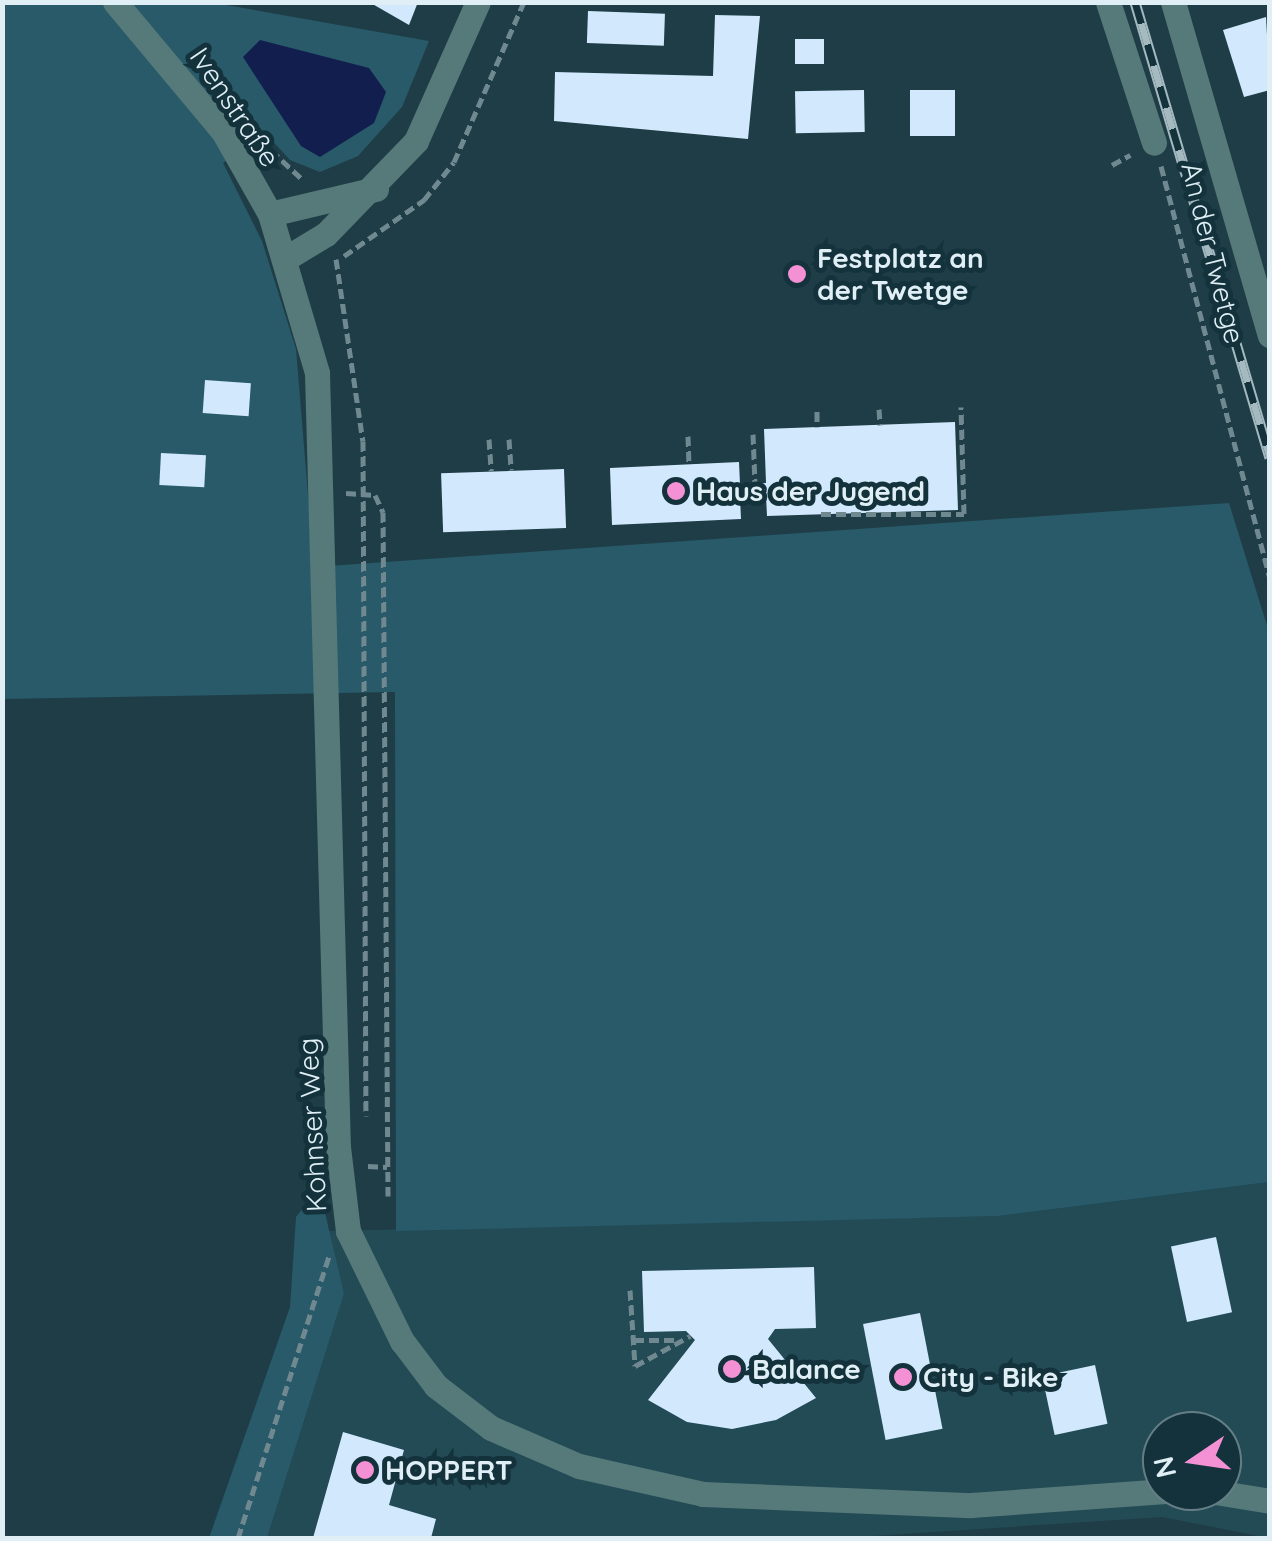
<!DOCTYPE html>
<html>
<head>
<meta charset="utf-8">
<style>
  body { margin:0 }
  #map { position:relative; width:1272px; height:1541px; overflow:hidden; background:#1f3d46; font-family:Quicksand,sans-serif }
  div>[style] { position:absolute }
  .built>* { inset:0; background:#234b56 }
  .green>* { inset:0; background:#285a69 }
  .water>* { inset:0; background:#111e4e }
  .building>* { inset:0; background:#d2e9fd; transform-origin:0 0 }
  .path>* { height:5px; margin-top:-2.5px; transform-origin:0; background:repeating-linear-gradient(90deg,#708890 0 10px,transparent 0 15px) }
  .minor>* { height:25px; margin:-12.5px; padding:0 12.5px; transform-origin:12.5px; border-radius:12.5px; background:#567a79 }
  .rail>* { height:11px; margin-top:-5.5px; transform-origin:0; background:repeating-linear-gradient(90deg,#14323b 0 22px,#a4b9c0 0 44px); box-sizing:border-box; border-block:2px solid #a4b9c0 }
  .dots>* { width:28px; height:28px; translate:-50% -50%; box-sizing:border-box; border:5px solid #14323b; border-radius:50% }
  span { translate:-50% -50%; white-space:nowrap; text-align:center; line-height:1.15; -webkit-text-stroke:10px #14323b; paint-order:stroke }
  .street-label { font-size:28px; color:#dfeff5 }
  .poi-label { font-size:28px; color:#dfeff5; font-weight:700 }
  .left { translate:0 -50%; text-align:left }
  .frame { position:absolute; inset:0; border:5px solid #dfeff5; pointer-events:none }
  .north { position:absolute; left:1142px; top:1411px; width:100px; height:100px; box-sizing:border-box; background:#14323b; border:2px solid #657e85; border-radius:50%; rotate:257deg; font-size:28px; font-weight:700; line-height:40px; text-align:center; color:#dfeff5 }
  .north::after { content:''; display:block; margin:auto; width:35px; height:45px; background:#f491d4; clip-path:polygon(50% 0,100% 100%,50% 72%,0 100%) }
</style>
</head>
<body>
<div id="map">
  <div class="built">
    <i style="clip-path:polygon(evenodd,1269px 1182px,1269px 1538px,1162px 1517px,843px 1538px,267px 1538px,344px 1294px,325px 1231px,998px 1216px,1269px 1182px,1162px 1431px,1222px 1431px,1222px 1491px,1162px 1491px,1162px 1431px)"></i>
  </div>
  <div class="green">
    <i style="clip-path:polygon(3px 3px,215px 3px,429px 41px,402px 107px,358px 156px,320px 172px,290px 160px,265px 133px,223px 163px,262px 241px,296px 349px,314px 567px,1229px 503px,1269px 632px,1269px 1182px,998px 1216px,396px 1231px,395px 692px,2px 699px)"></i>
    <i style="clip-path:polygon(319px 1187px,344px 1294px,267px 1538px,209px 1538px,290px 1307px,296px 1217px)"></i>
  </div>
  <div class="water">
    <i style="clip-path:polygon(260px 40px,369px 68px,386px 92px,374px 123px,320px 157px,301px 146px,243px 57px)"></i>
  </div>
  <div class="building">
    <i style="clip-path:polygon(369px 2px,418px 2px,409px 25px)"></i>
    <i style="left:588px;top:11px;width:77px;height:32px;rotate:2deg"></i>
    <i style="clip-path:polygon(715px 15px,760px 16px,748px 139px,554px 121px,555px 72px,713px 76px)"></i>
    <i style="clip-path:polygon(1266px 17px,1270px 90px,1244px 97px,1223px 30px)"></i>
    <i style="left:795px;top:39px;width:29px;height:25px"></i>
    <i style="left:864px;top:90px;width:42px;height:69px;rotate:89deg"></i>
    <i style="left:910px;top:90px;width:45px;height:46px"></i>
    <i style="left:205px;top:380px;width:46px;height:33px;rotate:4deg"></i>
    <i style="clip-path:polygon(955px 422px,958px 510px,767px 516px,766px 496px,740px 497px,741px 519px,612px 525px,610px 468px,739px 462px,740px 484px,766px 483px,764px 429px)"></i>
    <i style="left:161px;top:453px;width:45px;height:32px;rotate:3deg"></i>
    <i style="left:564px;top:469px;width:59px;height:123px;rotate:88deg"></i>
    <i style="left:1216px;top:1237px;width:77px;height:46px;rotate:78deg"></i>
    <i style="clip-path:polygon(814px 1267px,816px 1328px,775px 1329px,768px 1339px,816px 1398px,776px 1420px,732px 1429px,687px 1422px,648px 1400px,695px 1340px,686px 1331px,644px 1332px,642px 1271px)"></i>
    <i style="left:920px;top:1313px;width:118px;height:58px;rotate:79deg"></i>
    <i style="left:1095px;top:1365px;width:60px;height:54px;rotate:78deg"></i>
    <i style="clip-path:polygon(343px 1432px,404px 1450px,389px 1505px,436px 1519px,431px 1538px,313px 1538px)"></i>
  </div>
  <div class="path">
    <i style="left:260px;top:140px;width:59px;rotate:42.9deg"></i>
    <i style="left:1112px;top:165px;width:21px;rotate:-29deg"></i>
    <i style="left:1161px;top:166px;width:426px;rotate:75.2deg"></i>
    <i style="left:344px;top:256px;width:98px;rotate:-35deg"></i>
    <i style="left:424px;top:200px;width:48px;rotate:-51.7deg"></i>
    <i style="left:454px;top:162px;width:175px;rotate:-66.4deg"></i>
    <i style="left:336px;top:259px;width:184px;rotate:81.6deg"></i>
    <i style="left:363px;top:441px;width:675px;rotate:89.75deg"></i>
    <i style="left:879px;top:409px;width:16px;rotate:86deg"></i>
    <i style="left:817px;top:411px;width:16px;rotate:90deg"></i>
    <i style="left:753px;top:434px;width:50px;rotate:87.7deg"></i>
    <i style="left:688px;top:436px;width:29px;rotate:88deg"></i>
    <i style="left:489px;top:439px;width:32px;rotate:86deg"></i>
    <i style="left:509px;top:439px;width:31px;rotate:86deg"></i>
    <i style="left:346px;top:493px;width:29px;rotate:4deg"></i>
    <i style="left:375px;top:495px;width:19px;rotate:65deg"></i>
    <i style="left:383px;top:512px;width:684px;rotate:89.58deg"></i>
    <i style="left:821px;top:514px;width:143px"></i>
    <i style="left:964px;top:514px;width:107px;rotate:-91.6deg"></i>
    <i style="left:368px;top:1166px;width:19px;rotate:3deg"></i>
    <i style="left:630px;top:1290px;width:76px;rotate:86.2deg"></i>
    <i style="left:635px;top:1366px;width:63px;rotate:-28.6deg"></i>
    <i style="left:634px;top:1340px;width:44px"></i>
    <i style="left:238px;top:1538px;width:299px;rotate:-72.1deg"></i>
  </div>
  <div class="minor">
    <i style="left:115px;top:2px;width:168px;rotate:50.1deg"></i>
    <i style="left:223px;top:131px;width:95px;rotate:60.5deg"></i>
    <i style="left:270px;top:214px;width:166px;rotate:73.5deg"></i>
    <i style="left:317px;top:373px;width:774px;rotate:88.45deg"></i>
    <i style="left:338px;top:1147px;width:85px;rotate:83.2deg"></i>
    <i style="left:348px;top:1231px;width:123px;rotate:63.9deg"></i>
    <i style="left:402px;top:1341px;width:56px;rotate:52.9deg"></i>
    <i style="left:436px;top:1386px;width:69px;rotate:37.4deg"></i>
    <i style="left:491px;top:1428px;width:96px;rotate:23.4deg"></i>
    <i style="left:579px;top:1466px;width:127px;rotate:12.7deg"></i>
    <i style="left:703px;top:1494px;width:268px;rotate:2.4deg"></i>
    <i style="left:971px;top:1505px;width:195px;rotate:-4.1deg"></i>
    <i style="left:1108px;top:2px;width:148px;rotate:71.9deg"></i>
    <i style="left:1173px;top:2px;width:347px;rotate:73.8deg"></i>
    <i style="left:270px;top:214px;width:109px;rotate:-13.3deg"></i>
    <i style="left:288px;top:257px;width:44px;rotate:-31.2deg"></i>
    <i style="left:326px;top:234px;width:129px;rotate:-45.9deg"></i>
    <i style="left:416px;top:141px;width:152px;rotate:-66deg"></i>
    <i style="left:1209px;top:1491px;width:62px;rotate:9.3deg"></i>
  </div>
  <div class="rail">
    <i style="left:1135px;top:2px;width:475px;rotate:73.5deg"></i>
  </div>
  <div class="dots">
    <i style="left:797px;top:274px;background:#f491d4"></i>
    <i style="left:676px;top:491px;background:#f491d4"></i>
    <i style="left:732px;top:1369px;background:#f491d4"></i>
    <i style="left:903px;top:1377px;background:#f491d4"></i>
    <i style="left:365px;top:1470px;background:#f491d4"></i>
  </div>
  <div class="street-label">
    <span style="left:235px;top:107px;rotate:56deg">Ivenstraße</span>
    <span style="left:1213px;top:253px;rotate:76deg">An der Twetge</span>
    <span style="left:312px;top:1125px;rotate:-93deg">Kohnser Weg</span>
  </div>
  <div class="poi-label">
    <span class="left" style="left:817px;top:274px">Festplatz an<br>der Twetge</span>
    <span class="left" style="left:696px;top:491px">Haus der Jugend</span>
    <span class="left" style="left:752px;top:1369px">Balance</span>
    <span class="left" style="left:923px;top:1377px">City - Bike</span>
    <span class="left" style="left:385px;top:1470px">HOPPERT</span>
  </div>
  <div class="frame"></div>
  <div class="north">N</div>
</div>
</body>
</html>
